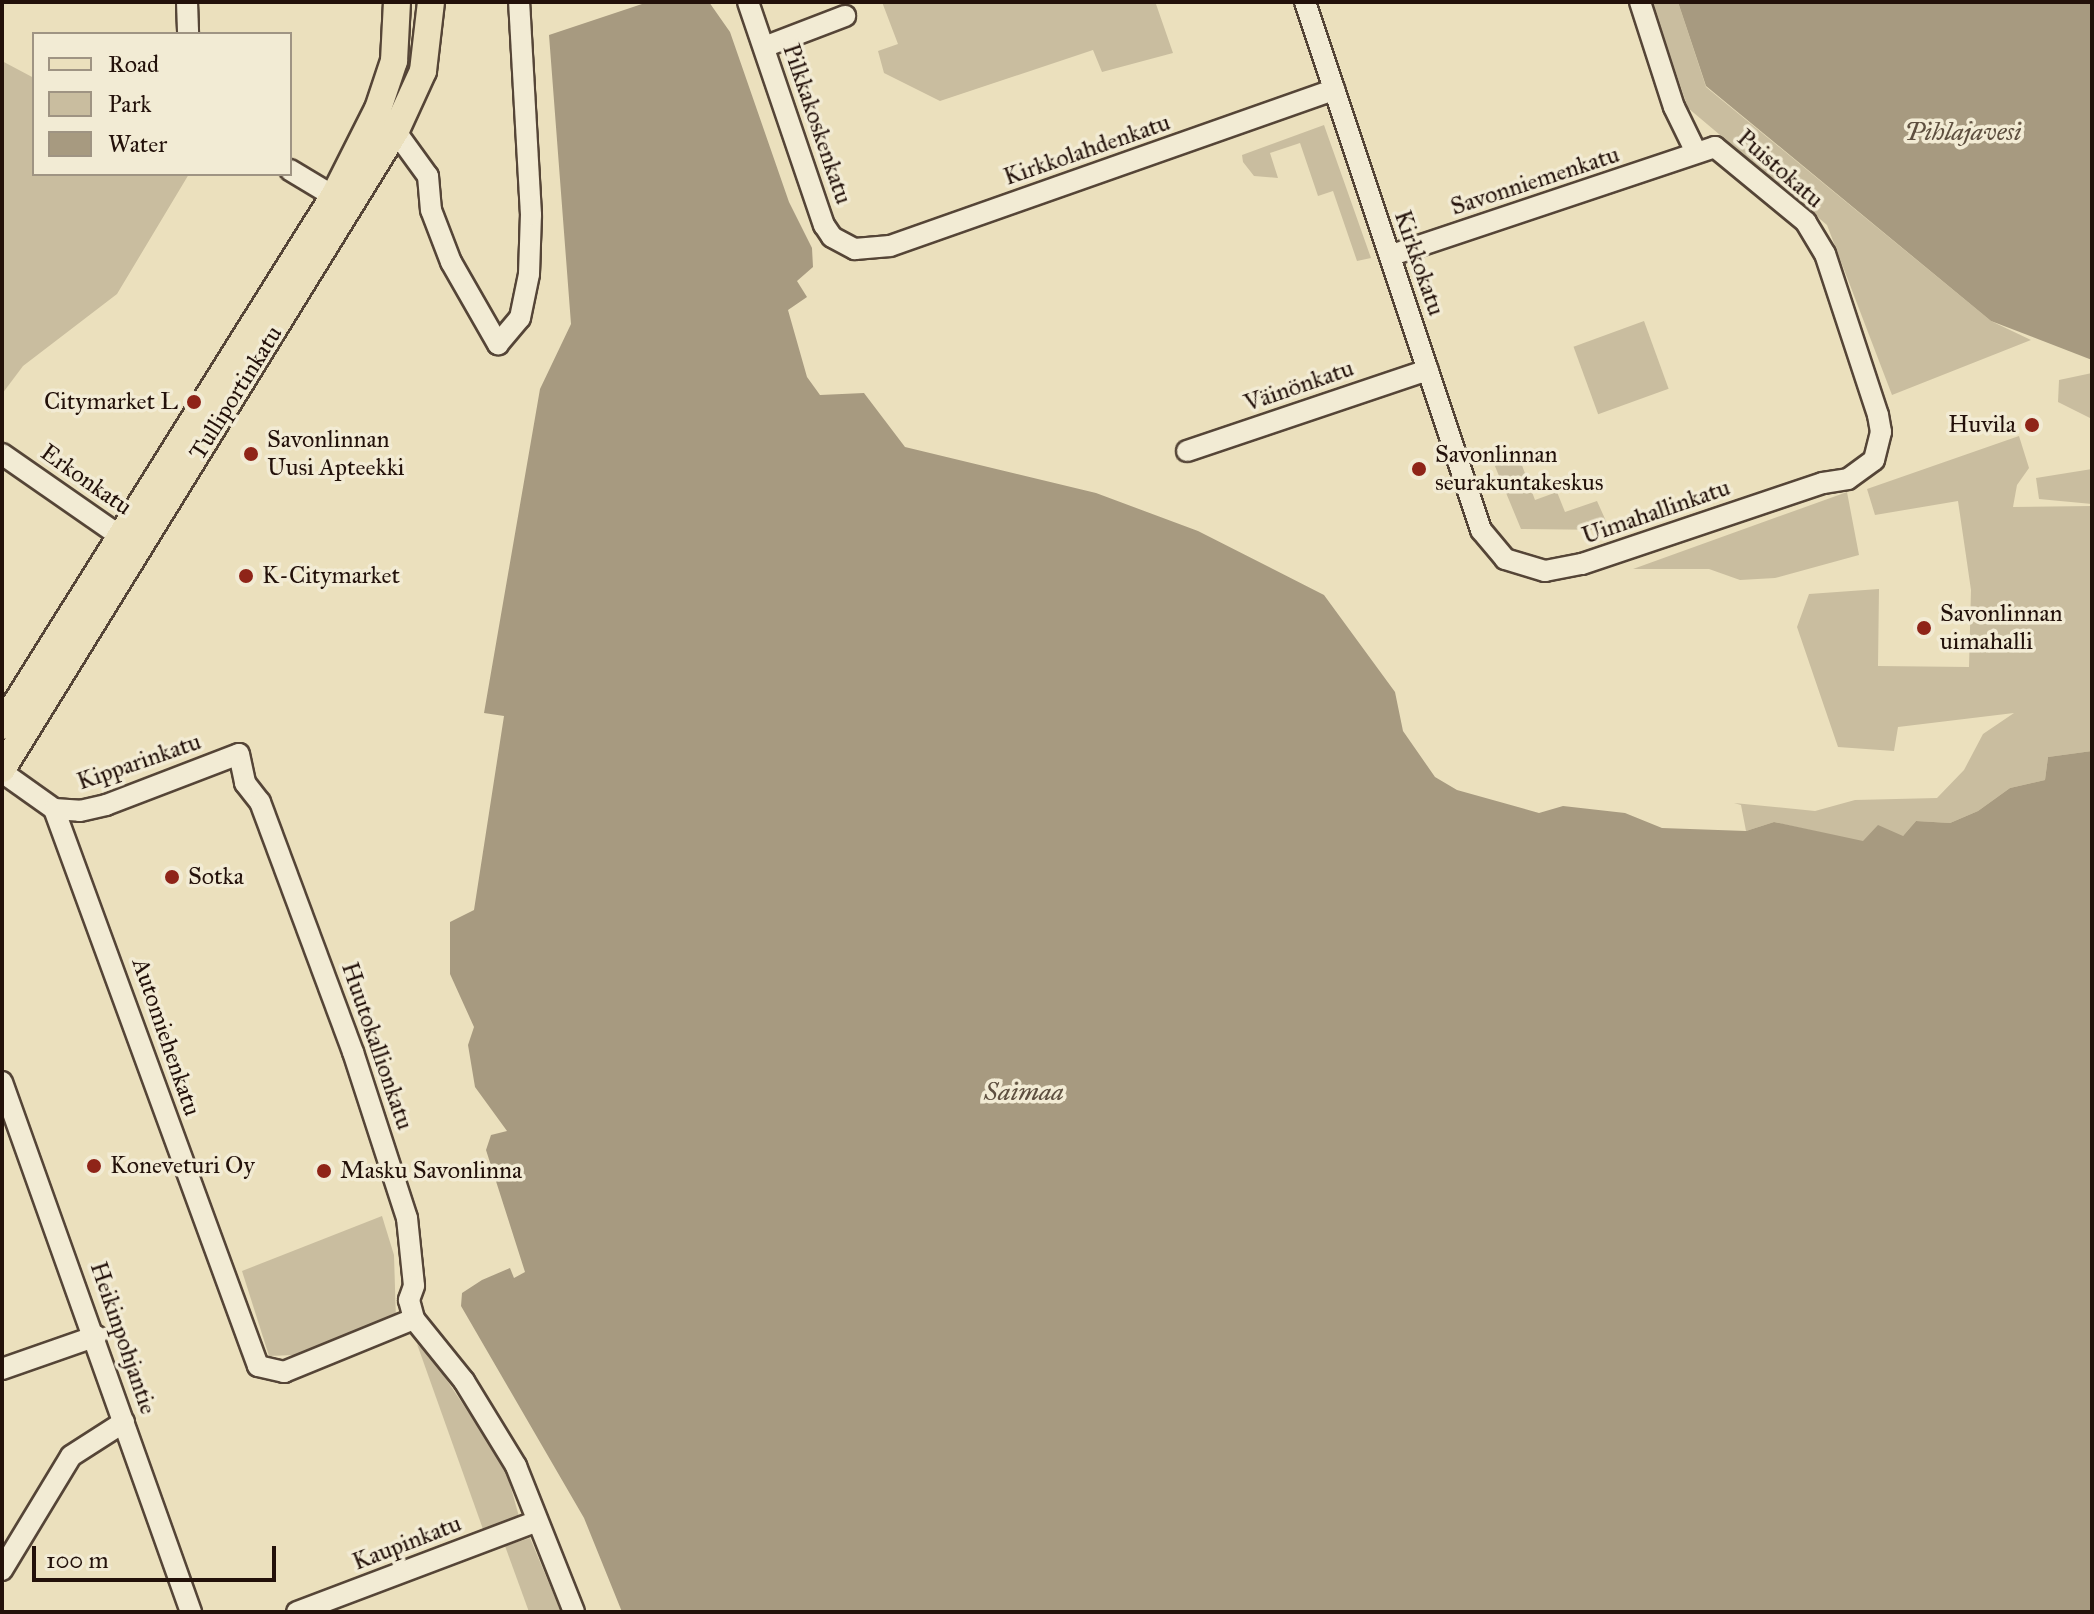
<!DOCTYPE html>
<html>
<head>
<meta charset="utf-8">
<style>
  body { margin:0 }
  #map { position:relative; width:2094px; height:1614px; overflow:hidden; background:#ebe0bd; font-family:"IM FELL Great Primer",serif }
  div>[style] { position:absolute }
  .green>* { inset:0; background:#c9bd9f; transform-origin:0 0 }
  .water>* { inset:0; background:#a79a80 }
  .roads { filter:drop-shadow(2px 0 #554537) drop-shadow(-2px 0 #554537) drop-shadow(0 2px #554537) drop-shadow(0 -2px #554537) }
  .minor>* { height:20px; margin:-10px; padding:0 10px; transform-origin:10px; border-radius:10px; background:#f2ebd4 }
  .major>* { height:26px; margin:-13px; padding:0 13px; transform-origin:13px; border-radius:13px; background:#ebe0bd }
  .dots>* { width:22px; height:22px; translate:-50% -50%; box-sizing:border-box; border:4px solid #f2ebd4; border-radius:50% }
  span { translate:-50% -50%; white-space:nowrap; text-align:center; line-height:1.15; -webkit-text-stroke:7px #f2ebd4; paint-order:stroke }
  .street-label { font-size:24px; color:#23110a }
  .poi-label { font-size:24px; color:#23110a }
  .right { translate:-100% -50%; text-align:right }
  .left { translate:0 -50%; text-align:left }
  .water-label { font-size:26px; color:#5e4f3f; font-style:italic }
  .frame { position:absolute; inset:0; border:4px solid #23110a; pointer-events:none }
  .legend { position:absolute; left:32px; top:32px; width:260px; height:144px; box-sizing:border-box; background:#f2ebd4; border:2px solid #9f9483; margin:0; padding:10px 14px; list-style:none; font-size:24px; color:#23110a }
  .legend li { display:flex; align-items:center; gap:16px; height:40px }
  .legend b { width:40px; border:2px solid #9f9483 }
  .scale { position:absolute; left:32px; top:1546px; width:244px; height:36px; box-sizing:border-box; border:4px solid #23110a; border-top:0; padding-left:10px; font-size:24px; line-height:28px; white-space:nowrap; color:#23110a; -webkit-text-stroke:6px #f2ebd4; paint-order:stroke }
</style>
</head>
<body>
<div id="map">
  <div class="green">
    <i style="clip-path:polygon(882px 2px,1165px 2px,1156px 4px,1173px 53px,1102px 72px,1093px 50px,940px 101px,884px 73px,878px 51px,898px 44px)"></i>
    <i style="clip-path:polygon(1652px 2px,1678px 2px,1706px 87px,1991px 321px,2031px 340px,1892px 395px,1827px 225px,1688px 108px)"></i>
    <i style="clip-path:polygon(2px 61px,34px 78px,34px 174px,189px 174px,117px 294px,23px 366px,2px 394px)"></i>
    <i style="clip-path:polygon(1324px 125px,1371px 258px,1357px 261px,1333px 191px,1318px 196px,1300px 143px,1270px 153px,1278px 178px,1254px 176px,1243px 162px,1242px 155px)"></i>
    <i style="left:1644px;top:321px;width:72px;height:75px;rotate:70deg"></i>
    <i style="clip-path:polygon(2092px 373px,2092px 419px,2058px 402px,2059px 380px)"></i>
    <i style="clip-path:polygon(2019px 436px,2029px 468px,2017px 485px,2013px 507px,2092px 506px,2092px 751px,2048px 757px,2045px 780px,2010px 788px,1978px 811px,1950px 823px,1916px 821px,1903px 836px,1863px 842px,1774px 822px,1746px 831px,1741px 805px,1734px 803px,1815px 811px,1855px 800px,1937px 798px,1964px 770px,1983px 734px,2014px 713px,1898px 727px,1894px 751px,1838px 747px,1797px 627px,1809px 594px,1879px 589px,1878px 666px,1969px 667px,1971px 590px,1958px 501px,1875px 515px,1867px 489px)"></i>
    <i style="clip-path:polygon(1517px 452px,1535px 500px,1557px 492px,1565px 512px,1597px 501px,1610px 530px,1521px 529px,1492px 459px)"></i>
    <i style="clip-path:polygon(2092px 469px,2092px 504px,2039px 499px,2036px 478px)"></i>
    <i style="clip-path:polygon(1847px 492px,1859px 555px,1775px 578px,1740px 580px,1709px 569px,1633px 569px)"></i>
    <i style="clip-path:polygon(382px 1216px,394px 1255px,396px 1321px,294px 1355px,269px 1356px,242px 1271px)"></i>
    <i style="clip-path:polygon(417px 1344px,432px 1358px,505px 1467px,520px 1520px,484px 1532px)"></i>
    <i style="clip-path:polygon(530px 1538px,561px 1612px,529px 1612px,505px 1546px)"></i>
  </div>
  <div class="water">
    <i style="clip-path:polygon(648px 2px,709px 2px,730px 32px,789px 202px,812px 248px,813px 267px,797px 281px,807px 297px,788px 310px,807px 377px,820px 395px,864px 393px,905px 447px,1096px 493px,1198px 531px,1324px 595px,1395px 692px,1403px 731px,1435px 777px,1457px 790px,1539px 813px,1563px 806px,1625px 813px,1662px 828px,1746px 831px,1774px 822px,1863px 841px,1878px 825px,1903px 836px,1916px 821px,1950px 823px,1978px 811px,2010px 788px,2045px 780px,2048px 757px,2092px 751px,2092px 1612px,622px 1612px,584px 1518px,461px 1306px,462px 1293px,482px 1280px,510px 1268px,514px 1278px,525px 1272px,486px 1150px,491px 1135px,507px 1131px,475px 1087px,468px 1045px,474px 1027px,450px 974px,450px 922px,474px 910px,504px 716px,484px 713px,540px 389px,571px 324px,549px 35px)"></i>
    <i style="clip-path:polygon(1678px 2px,2092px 2px,2092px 360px,1991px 321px,1706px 86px)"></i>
  </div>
  <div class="roads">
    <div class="minor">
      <i style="left:187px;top:2px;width:32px;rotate:88deg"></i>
      <i style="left:748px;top:2px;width:236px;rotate:71.2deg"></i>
      <i style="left:824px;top:225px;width:14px;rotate:56deg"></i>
      <i style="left:832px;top:237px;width:26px;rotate:28deg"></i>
      <i style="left:855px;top:249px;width:35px;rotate:-5deg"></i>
      <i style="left:890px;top:246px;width:471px;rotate:-19.4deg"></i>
      <i style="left:1305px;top:2px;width:557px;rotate:71.57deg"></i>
      <i style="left:1481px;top:530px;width:38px;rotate:50deg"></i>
      <i style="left:1505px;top:559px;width:42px;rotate:16.7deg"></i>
      <i style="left:1545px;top:571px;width:38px;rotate:-11deg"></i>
      <i style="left:1582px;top:564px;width:254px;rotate:-18.6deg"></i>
      <i style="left:1823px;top:483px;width:25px;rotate:-9deg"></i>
      <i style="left:1848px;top:479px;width:32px;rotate:-36deg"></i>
      <i style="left:1874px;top:460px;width:29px;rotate:-76deg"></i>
      <i style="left:1881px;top:432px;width:17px;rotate:-100deg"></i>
      <i style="left:1878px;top:415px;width:169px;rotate:-108.2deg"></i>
      <i style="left:1825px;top:254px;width:37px;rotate:-121deg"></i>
      <i style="left:1806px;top:222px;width:118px;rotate:-140.5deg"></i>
      <i style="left:1715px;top:147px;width:343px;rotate:161.5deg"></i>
      <i style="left:1640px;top:2px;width:110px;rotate:72.1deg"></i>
      <i style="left:1674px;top:107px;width:48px;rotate:64deg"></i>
      <i style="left:764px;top:47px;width:87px;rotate:-20.9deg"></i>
      <i style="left:388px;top:121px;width:68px;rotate:54deg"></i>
      <i style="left:428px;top:176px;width:34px;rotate:85deg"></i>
      <i style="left:431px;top:210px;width:56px;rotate:69deg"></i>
      <i style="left:451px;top:262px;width:95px;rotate:60.2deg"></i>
      <i style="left:498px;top:344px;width:34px;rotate:-50deg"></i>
      <i style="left:520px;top:318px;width:45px;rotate:-78.4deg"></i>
      <i style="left:529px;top:274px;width:59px;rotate:-88.1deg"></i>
      <i style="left:531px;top:215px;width:213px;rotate:-93.2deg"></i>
      <i style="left:290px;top:170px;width:64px;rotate:31deg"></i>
      <i style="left:1187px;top:451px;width:254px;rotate:-18.6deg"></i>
      <i style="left:2px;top:454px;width:156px;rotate:34.8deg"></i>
      <i style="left:2px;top:772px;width:64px;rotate:35.4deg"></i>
      <i style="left:54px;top:809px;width:593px;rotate:69.88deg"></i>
      <i style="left:258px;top:1366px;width:27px;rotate:13deg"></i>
      <i style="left:284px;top:1372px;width:140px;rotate:-22.2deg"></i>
      <i style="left:54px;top:809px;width:26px;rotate:4deg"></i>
      <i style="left:80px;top:811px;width:27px;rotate:-13deg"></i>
      <i style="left:106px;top:805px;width:142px;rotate:-21deg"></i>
      <i style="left:239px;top:754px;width:30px;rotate:78deg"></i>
      <i style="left:245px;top:783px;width:24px;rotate:52deg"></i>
      <i style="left:260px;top:802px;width:267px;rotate:69.6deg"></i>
      <i style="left:353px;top:1052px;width:175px;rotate:72deg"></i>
      <i style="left:407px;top:1218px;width:68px;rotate:84.1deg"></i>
      <i style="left:414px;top:1286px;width:15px;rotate:110deg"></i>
      <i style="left:409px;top:1300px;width:20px;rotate:75deg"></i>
      <i style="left:414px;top:1319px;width:80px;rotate:51.1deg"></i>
      <i style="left:464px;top:1381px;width:100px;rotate:58.5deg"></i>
      <i style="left:516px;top:1466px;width:157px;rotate:68.3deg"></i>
      <i style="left:2px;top:1082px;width:563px;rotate:70.37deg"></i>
      <i style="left:2px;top:1369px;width:100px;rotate:-19.3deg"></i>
      <i style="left:2px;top:1570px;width:133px;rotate:-58.8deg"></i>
      <i style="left:71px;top:1456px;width:63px;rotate:-32.7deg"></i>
      <i style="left:297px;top:1612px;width:254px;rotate:-20.7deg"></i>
    </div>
    <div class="major">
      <i style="left:2px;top:726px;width:625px;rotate:-57.94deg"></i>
      <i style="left:334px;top:196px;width:97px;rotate:-63.2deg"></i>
      <i style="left:378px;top:109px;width:51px;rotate:-71.6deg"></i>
      <i style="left:394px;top:61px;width:59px;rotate:-87.1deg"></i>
      <i style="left:2px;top:769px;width:751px;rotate:-58.34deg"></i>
      <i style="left:396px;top:130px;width:65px;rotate:-65.4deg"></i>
      <i style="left:423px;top:71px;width:69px;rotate:-83.4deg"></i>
    </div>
  </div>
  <div class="dots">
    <i style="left:194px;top:402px;background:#8f2418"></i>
    <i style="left:2032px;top:425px;background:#8f2418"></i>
    <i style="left:251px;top:454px;background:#8f2418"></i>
    <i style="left:1419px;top:469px;background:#8f2418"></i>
    <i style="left:246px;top:576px;background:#8f2418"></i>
    <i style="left:1924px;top:628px;background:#8f2418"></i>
    <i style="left:172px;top:877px;background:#8f2418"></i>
    <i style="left:94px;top:1166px;background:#8f2418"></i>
    <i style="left:324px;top:1171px;background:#8f2418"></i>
  </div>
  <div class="street-label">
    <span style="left:817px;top:124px;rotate:71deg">Pilkkakoskenkatu</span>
    <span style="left:1087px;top:150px;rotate:-19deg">Kirkkolahdenkatu</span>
    <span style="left:1780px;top:169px;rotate:41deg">Puistokatu</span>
    <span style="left:1535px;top:181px;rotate:-18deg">Savonniemenkatu</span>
    <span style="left:1419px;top:263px;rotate:71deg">Kirkkokatu</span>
    <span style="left:1299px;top:386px;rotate:-19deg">Väinönkatu</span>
    <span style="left:236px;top:393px;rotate:-58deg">Tulliportinkatu</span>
    <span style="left:86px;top:480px;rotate:35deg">Erkonkatu</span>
    <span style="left:1656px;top:512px;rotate:-19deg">Uimahallinkatu</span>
    <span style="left:139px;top:762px;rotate:-19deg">Kipparinkatu</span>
    <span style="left:166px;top:1037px;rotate:71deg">Automiehenkatu</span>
    <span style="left:377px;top:1046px;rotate:71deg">Huutokallionkatu</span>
    <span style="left:123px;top:1338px;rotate:71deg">Heikinpohjantie</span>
    <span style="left:407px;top:1543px;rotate:-21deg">Kaupinkatu</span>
  </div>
  <div class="poi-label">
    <span class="right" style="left:178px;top:402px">Citymarket L</span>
    <span class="right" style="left:2016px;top:425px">Huvila</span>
    <span class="left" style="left:267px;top:454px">Savonlinnan<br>Uusi Apteekki</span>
    <span class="left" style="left:1435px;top:469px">Savonlinnan<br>seurakuntakeskus</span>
    <span class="left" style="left:262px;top:576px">K-Citymarket</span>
    <span class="left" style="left:1940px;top:628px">Savonlinnan<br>uimahalli</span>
    <span class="left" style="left:188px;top:877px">Sotka</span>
    <span class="left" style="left:110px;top:1166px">Koneveturi Oy</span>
    <span class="left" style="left:340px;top:1171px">Masku Savonlinna</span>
  </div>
  <div class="water-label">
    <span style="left:1963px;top:132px">Pihlajavesi</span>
    <span style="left:1024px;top:1092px">Saimaa</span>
  </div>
  <div class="frame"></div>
  <ul class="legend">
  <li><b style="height:10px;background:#ebe0bd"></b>Road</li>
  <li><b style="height:22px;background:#c9bd9f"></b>Park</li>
  <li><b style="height:22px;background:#a79a80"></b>Water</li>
  </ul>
  <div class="scale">100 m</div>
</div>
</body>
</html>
